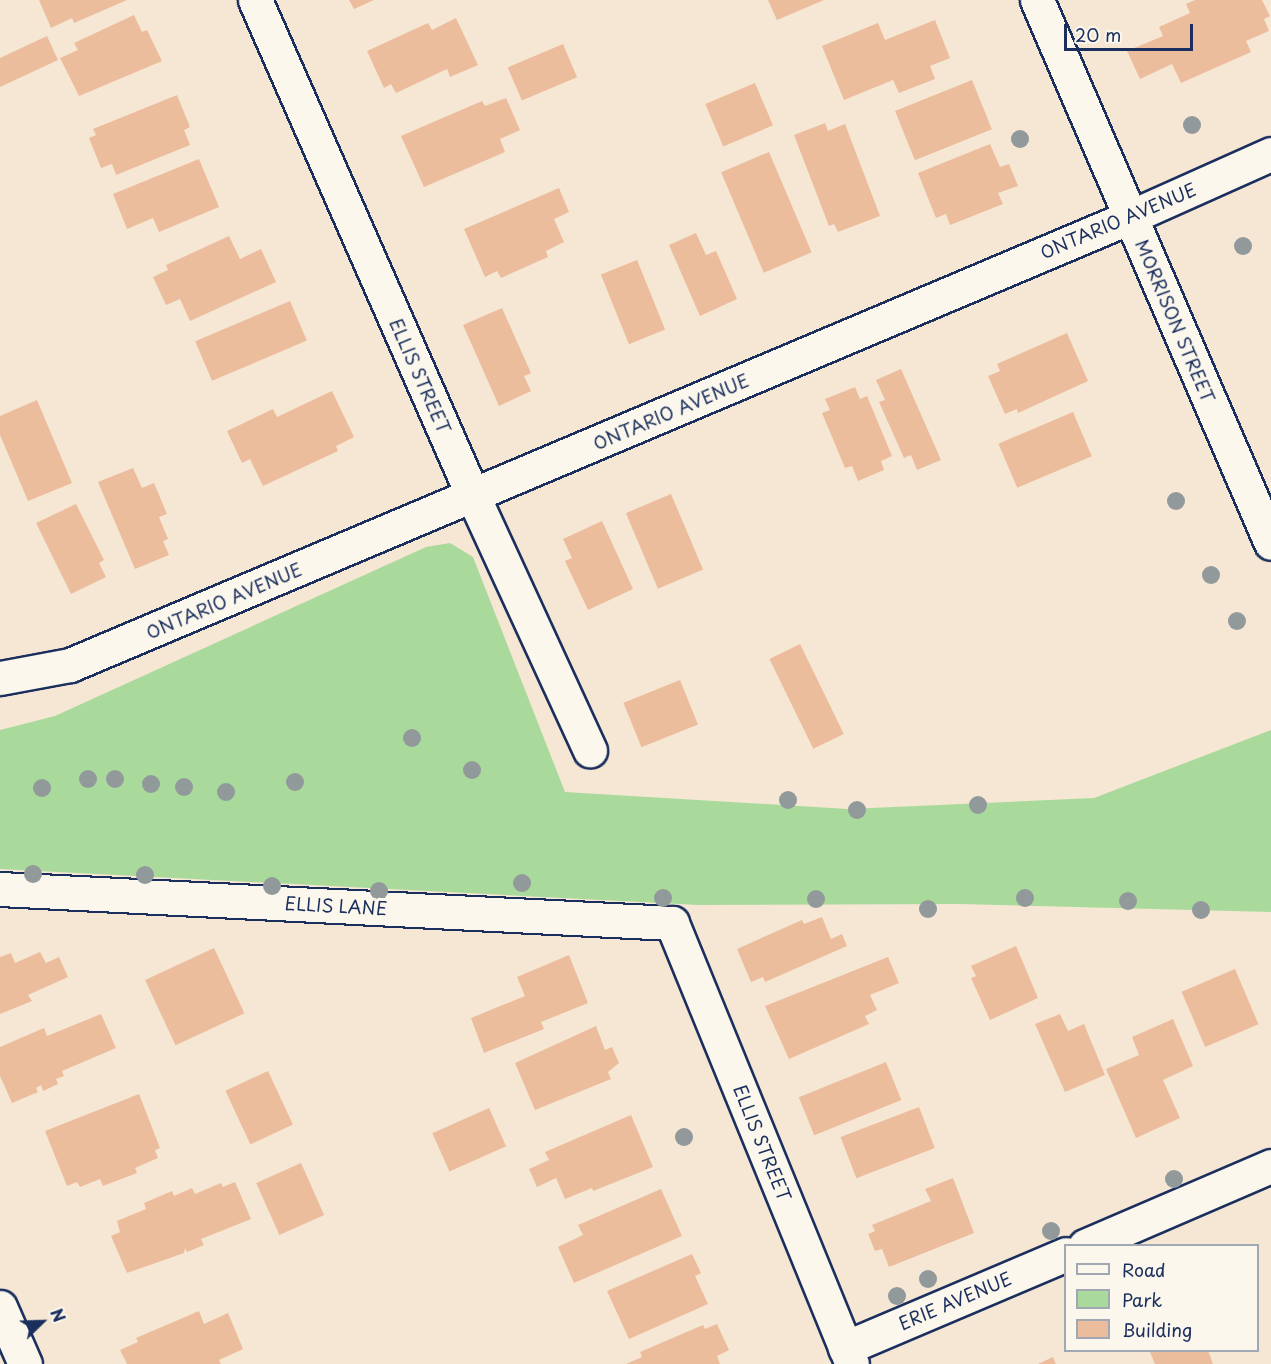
<!DOCTYPE html>
<html>
<head>
<meta charset="utf-8">
<style>
  body { margin:0 }
  #map { position:relative; width:1271px; height:1364px; overflow:hidden; background:#f6e6d4; font-family:"Playpen Sans",sans-serif }
  div>[style] { position:absolute }
  .green>* { inset:0; background:#aada9b }
  .building>* { inset:0; background:#ecbd9c; transform-origin:0 0 }
  .roads { filter:drop-shadow(2px 0 #1b2f5e) drop-shadow(-2px 0 #1b2f5e) drop-shadow(0 2px #1b2f5e) drop-shadow(0 -2px #1b2f5e) }
  .minor>* { height:33px; margin:-16.5px; padding:0 16.5px; transform-origin:16.5px; border-radius:16.5px; background:#fbf7ec }
  .trees>* { width:18px; height:18px; margin:-9px; border-radius:50%; background:#91999b }
  span { translate:-50% -50%; white-space:nowrap; text-align:center; line-height:1.15; -webkit-text-stroke:6px #fbf7ec; paint-order:stroke }
  .street-label { font-size:18px; color:#1b2f5e }
  .legend { position:absolute; left:1064px; top:1244px; width:195px; height:108px; box-sizing:border-box; background:#fbf7ec; border:2px solid #a1a7b3; margin:0; padding:8px 10px; list-style:none; font-size:18px; color:#1b2f5e }
  .legend li { display:flex; align-items:center; gap:12px; height:30px }
  .legend b { width:30px; border:2px solid #a1a7b3 }
  .north { position:absolute; left:12px; top:1292px; width:60px; height:60px; -webkit-text-stroke:4px #fbf7ec; paint-order:stroke; rotate:67deg; font-size:16px; font-weight:700; line-height:24px; text-align:center; color:#1b2f5e }
  .north::after { content:''; display:block; margin:auto; width:21px; height:27px; background:#1b2f5e; clip-path:polygon(50% 0,100% 100%,50% 72%,0 100%) }
  .scale { position:absolute; left:1064px; top:24px; width:129px; height:27px; box-sizing:border-box; border:3px solid #1b2f5e; border-top:0; padding-left:8px; font-size:18px; line-height:21px; white-space:nowrap; color:#1b2f5e; -webkit-text-stroke:4px #fbf7ec; paint-order:stroke }
</style>
</head>
<body>
<div id="map">
  <div class="green">
    <i style="clip-path:polygon(450px 543px,473px 557px,565px 792px,848px 809px,1094px 798px,1271px 730px,1271px 912px,960px 904px,699px 905px,0 869px,0 730px,55px 716px,426px 547px)"></i>
  </div>
  <div class="building">
    <i style="clip-path:polygon(39px 0,127px 0,74px 23px,72px 18px,51px 28px)"></i>
    <i style="clip-path:polygon(349px 0,374px 0,354px 9px)"></i>
    <i style="clip-path:polygon(768px 0,824px 0,777px 20px)"></i>
    <i style="clip-path:polygon(1195px 0,1262px 0,1270px 16px,1264px 19px,1269px 31px,1246px 41px,1251px 52px,1181px 83px,1172px 64px,1140px 79px,1127px 51px,1163px 36px,1159px 27px,1190px 13px,1186px 4px)"></i>
    <i style="clip-path:polygon(134px 15px,142px 32px,147px 30px,162px 61px,79px 96px,60px 58px,78px 50px,74px 43px)"></i>
    <i style="clip-path:polygon(456px 18px,478px 65px,450px 77px,447px 69px,396px 93px,391px 84px,384px 88px,367px 51px,428px 23px,432px 30px)"></i>
    <i style="clip-path:polygon(935px 20px,950px 58px,930px 66px,935px 79px,899px 93px,893px 80px,844px 100px,822px 46px,878px 23px,885px 40px)"></i>
    <i style="clip-path:polygon(47px 36px,58px 60px,0 87px,0 58px)"></i>
    <i style="left:563px;top:44px;width:36px;height:60px;rotate:67deg"></i>
    <i style="left:972px;top:80px;width:53px;height:83px;rotate:68deg"></i>
    <i style="left:755px;top:83px;width:46px;height:54px;rotate:67deg"></i>
    <i style="clip-path:polygon(177px 95px,190px 127px,184px 130px,190px 145px,116px 175px,112px 164px,101px 168px,89px 138px,96px 135px,93px 129px)"></i>
    <i style="clip-path:polygon(506px 98px,520px 130px,500px 139px,505px 152px,424px 187px,401px 136px,482px 101px,485px 106px)"></i>
    <i style="clip-path:polygon(825px 123px,828px 131px,845px 124px,880px 216px,838px 232px,834px 224px,829px 226px,794px 135px)"></i>
    <i style="clip-path:polygon(990px 144px,1000px 167px,1009px 164px,1018px 186px,998px 193px,1003px 204px,950px 225px,946px 214px,936px 218px,918px 173px)"></i>
    <i style="left:769px;top:152px;width:109px;height:52px;rotate:67deg"></i>
    <i style="clip-path:polygon(199px 159px,219px 207px,159px 232px,153px 218px,127px 229px,113px 194px)"></i>
    <i style="clip-path:polygon(559px 188px,569px 212px,554px 219px,564px 242px,546px 251px,548px 257px,501px 278px,497px 271px,485px 277px,464px 229px)"></i>
    <i style="clip-path:polygon(696px 233px,706px 255px,716px 251px,737px 299px,700px 316px,669px 245px)"></i>
    <i style="clip-path:polygon(229px 236px,240px 259px,261px 249px,276px 282px,190px 321px,180px 299px,166px 305px,153px 277px,168px 270px,166px 265px)"></i>
    <i style="left:637px;top:260px;width:75px;height:39px;rotate:68deg"></i>
    <i style="left:290px;top:301px;width:43px;height:103px;rotate:67deg"></i>
    <i style="clip-path:polygon(502px 308px,531px 373px,524px 376px,531px 391px,499px 406px,463px 325px)"></i>
    <i style="clip-path:polygon(1067px 333px,1088px 381px,1018px 413px,1017px 409px,1005px 414px,988px 376px,1000px 371px,997px 364px)"></i>
    <i style="clip-path:polygon(901px 369px,941px 460px,917px 470px,911px 455px,904px 458px,879px 402px,885px 400px,876px 380px)"></i>
    <i style="clip-path:polygon(855px 387px,860px 399px,867px 396px,892px 456px,881px 461px,884px 470px,858px 481px,852px 466px,845px 468px,822px 413px,830px 410px,825px 399px)"></i>
    <i style="clip-path:polygon(332px 391px,354px 437px,336px 446px,338px 451px,263px 486px,250px 459px,242px 463px,227px 431px,273px 409px,277px 417px)"></i>
    <i style="clip-path:polygon(37px 400px,72px 483px,28px 501px,0 435px,0 416px)"></i>
    <i style="left:1073px;top:412px;width:48px;height:81px;rotate:67deg"></i>
    <i style="clip-path:polygon(133px 468px,142px 488px,154px 483px,167px 514px,159px 517px,168px 539px,163px 541px,169px 555px,135px 569px,98px 482px)"></i>
    <i style="left:671px;top:494px;width:82px;height:49px;rotate:67deg"></i>
    <i style="clip-path:polygon(76px 504px,104px 560px,99px 563px,106px 577px,71px 594px,36px 523px)"></i>
    <i style="clip-path:polygon(602px 521px,633px 589px,588px 610px,565px 561px,572px 558px,563px 539px)"></i>
    <i style="left:800px;top:644px;width:100px;height:34px;rotate:64deg"></i>
    <i style="left:680px;top:680px;width:48px;height:61px;rotate:68deg"></i>
    <i style="clip-path:polygon(822px 917px,831px 939px,842px 934px,847px 946px,765px 982px,763px 977px,751px 982px,737px 949px,802px 920px,804px 924px)"></i>
    <i style="clip-path:polygon(1016px 946px,1038px 998px,990px 1020px,971px 978px,976px 976px,971px 966px)"></i>
    <i style="left:214px;top:948px;width:72px;height:76px;rotate:65deg"></i>
    <i style="clip-path:polygon(40px 952px,46px 963px,59px 957px,68px 977px,28px 995px,32px 1001px,0 1014px,0 957px,11px 953px,15px 963px)"></i>
    <i style="clip-path:polygon(569px 955px,588px 1003px,541px 1022px,544px 1029px,484px 1053px,471px 1018px,525px 996px,517px 977px)"></i>
    <i style="clip-path:polygon(888px 957px,899px 983px,870px 995px,877px 1010px,865px 1016px,869px 1024px,789px 1059px,765px 1006px)"></i>
    <i style="left:1235px;top:969px;width:60px;height:58px;rotate:67deg"></i>
    <i style="clip-path:polygon(101px 1014px,116px 1048px,62px 1071px,64px 1076px,56px 1079px,58px 1084px,43px 1091px,41px 1085px,36px 1088px,38px 1092px,12px 1103px,0 1076px,0 1047px,44px 1028px,47px 1036px)"></i>
    <i style="clip-path:polygon(1060px 1014px,1068px 1031px,1084px 1024px,1105px 1075px,1065px 1092px,1035px 1024px)"></i>
    <i style="clip-path:polygon(1173px 1019px,1193px 1066px,1163px 1080px,1180px 1118px,1136px 1138px,1106px 1069px,1139px 1055px,1132px 1037px)"></i>
    <i style="clip-path:polygon(596px 1026px,605px 1050px,612px 1047px,619px 1063px,608px 1072px,611px 1079px,535px 1110px,515px 1063px)"></i>
    <i style="left:886px;top:1062px;width:41px;height:94px;rotate:68deg"></i>
    <i style="left:268px;top:1071px;width:59px;height:47px;rotate:65deg"></i>
    <i style="clip-path:polygon(139px 1094px,160px 1148px,155px 1150px,158px 1158px,135px 1168px,137px 1173px,103px 1186px,100px 1179px,80px 1187px,77px 1182px,67px 1186px,45px 1131px)"></i>
    <i style="left:919px;top:1107px;width:44px;height:84px;rotate:69deg"></i>
    <i style="left:489px;top:1108px;width:42px;height:62px;rotate:66deg"></i>
    <i style="clip-path:polygon(631px 1115px,653px 1167px,593px 1191px,592px 1188px,565px 1199px,556px 1178px,537px 1187px,529px 1169px,549px 1160px,545px 1152px)"></i>
    <i style="left:301px;top:1163px;width:57px;height:49px;rotate:66deg"></i>
    <i style="clip-path:polygon(953px 1178px,974px 1233px,889px 1267px,882px 1249px,875px 1251px,868px 1234px,875px 1231px,872px 1225px,931px 1201px,925px 1189px)"></i>
    <i style="clip-path:polygon(235px 1182px,251px 1219px,201px 1239px,204px 1245px,187px 1252px,185px 1248px,184px 1253px,127px 1273px,111px 1236px,120px 1232px,117px 1221px,146px 1209px,144px 1203px,172px 1191px,174px 1196px,192px 1188px,195px 1194px,221px 1183px,223px 1187px)"></i>
    <i style="clip-path:polygon(661px 1189px,682px 1236px,574px 1283px,558px 1247px,583px 1235px,578px 1225px)"></i>
    <i style="clip-path:polygon(692px 1254px,701px 1273px,695px 1276px,708px 1304px,629px 1339px,607px 1291px)"></i>
    <i style="clip-path:polygon(199px 1311px,204px 1324px,228px 1313px,243px 1349px,219px 1360px,221px 1364px,127px 1364px,120px 1350px,138px 1342px,136px 1338px)"></i>
    <i style="clip-path:polygon(717px 1324px,729px 1350px,717px 1356px,720px 1364px,626px 1364px,642px 1357px,640px 1352px,703px 1325px,705px 1329px)"></i>
    <i style="clip-path:polygon(1149px 1350px,1208px 1350px,1213px 1364px,1155px 1364px)"></i>
    <i style="clip-path:polygon(1053px 1357px,1056px 1364px,1038px 1364px)"></i>
  </div>
  <div class="roads">
    <div class="minor">
      <i style="left:255px;top:0;width:542px;rotate:66.27deg"></i>
      <i style="left:473px;top:496px;width:280px;rotate:65.3deg"></i>
      <i style="left:1037px;top:0;width:591px;rotate:66.69deg"></i>
      <i style="left:0;top:678px;width:71px;rotate:-10.5deg"></i>
      <i style="left:70px;top:665px;width:1151px;rotate:-22.91deg"></i>
      <i style="left:1130px;top:217px;width:154px;rotate:-24.1deg"></i>
      <i style="left:0;top:889px;width:673px;rotate:2.9deg"></i>
      <i style="left:672px;top:923px;width:476px;rotate:67.8deg"></i>
      <i style="left:1085px;top:1246px;width:202px;rotate:-23.3deg"></i>
      <i style="left:0;top:1307px;width:62px;rotate:66.3deg"></i>
      <i style="left:845px;top:1348px;width:240px;rotate:-23deg"></i>
    </div>
  </div>
  <div class="trees">
    <i style="left:1192px;top:125px"></i>
    <i style="left:1020px;top:139px"></i>
    <i style="left:1243px;top:246px"></i>
    <i style="left:1176px;top:501px"></i>
    <i style="left:1211px;top:575px"></i>
    <i style="left:1237px;top:621px"></i>
    <i style="left:412px;top:738px"></i>
    <i style="left:472px;top:770px"></i>
    <i style="left:88px;top:779px"></i>
    <i style="left:115px;top:779px"></i>
    <i style="left:295px;top:782px"></i>
    <i style="left:151px;top:784px"></i>
    <i style="left:184px;top:787px"></i>
    <i style="left:42px;top:788px"></i>
    <i style="left:226px;top:792px"></i>
    <i style="left:788px;top:800px"></i>
    <i style="left:978px;top:805px"></i>
    <i style="left:857px;top:810px"></i>
    <i style="left:33px;top:874px"></i>
    <i style="left:145px;top:875px"></i>
    <i style="left:522px;top:883px"></i>
    <i style="left:272px;top:886px"></i>
    <i style="left:379px;top:891px"></i>
    <i style="left:663px;top:898px"></i>
    <i style="left:1025px;top:898px"></i>
    <i style="left:816px;top:899px"></i>
    <i style="left:1128px;top:901px"></i>
    <i style="left:928px;top:909px"></i>
    <i style="left:1201px;top:910px"></i>
    <i style="left:684px;top:1137px"></i>
    <i style="left:1174px;top:1179px"></i>
    <i style="left:1051px;top:1231px"></i>
    <i style="left:928px;top:1279px"></i>
    <i style="left:897px;top:1296px"></i>
  </div>
  <div class="street-label">
    <span style="left:1118px;top:221px;rotate:-23deg">ONTARIO AVENUE</span>
    <span style="left:1175px;top:321px;rotate:67deg">MORRISON STREET</span>
    <span style="left:420px;top:376px;rotate:66deg">ELLIS STREET</span>
    <span style="left:671px;top:412px;rotate:-23deg">ONTARIO AVENUE</span>
    <span style="left:224px;top:601px;rotate:-23deg">ONTARIO AVENUE</span>
    <span style="left:336px;top:906px;rotate:3deg">ELLIS LANE</span>
    <span style="left:762px;top:1143px;rotate:68deg">ELLIS STREET</span>
    <span style="left:955px;top:1301px;rotate:-23deg">ERIE AVENUE</span>
  </div>
  <ul class="legend">
  <li><b style="height:8px;background:#fbf7ec"></b>Road</li>
  <li><b style="height:16px;background:#aada9b"></b>Park</li>
  <li><b style="height:16px;background:#ecbd9c"></b>Building</li>
  </ul>
  <div class="north">N</div>
  <div class="scale">20 m</div>
</div>
</body>
</html>
